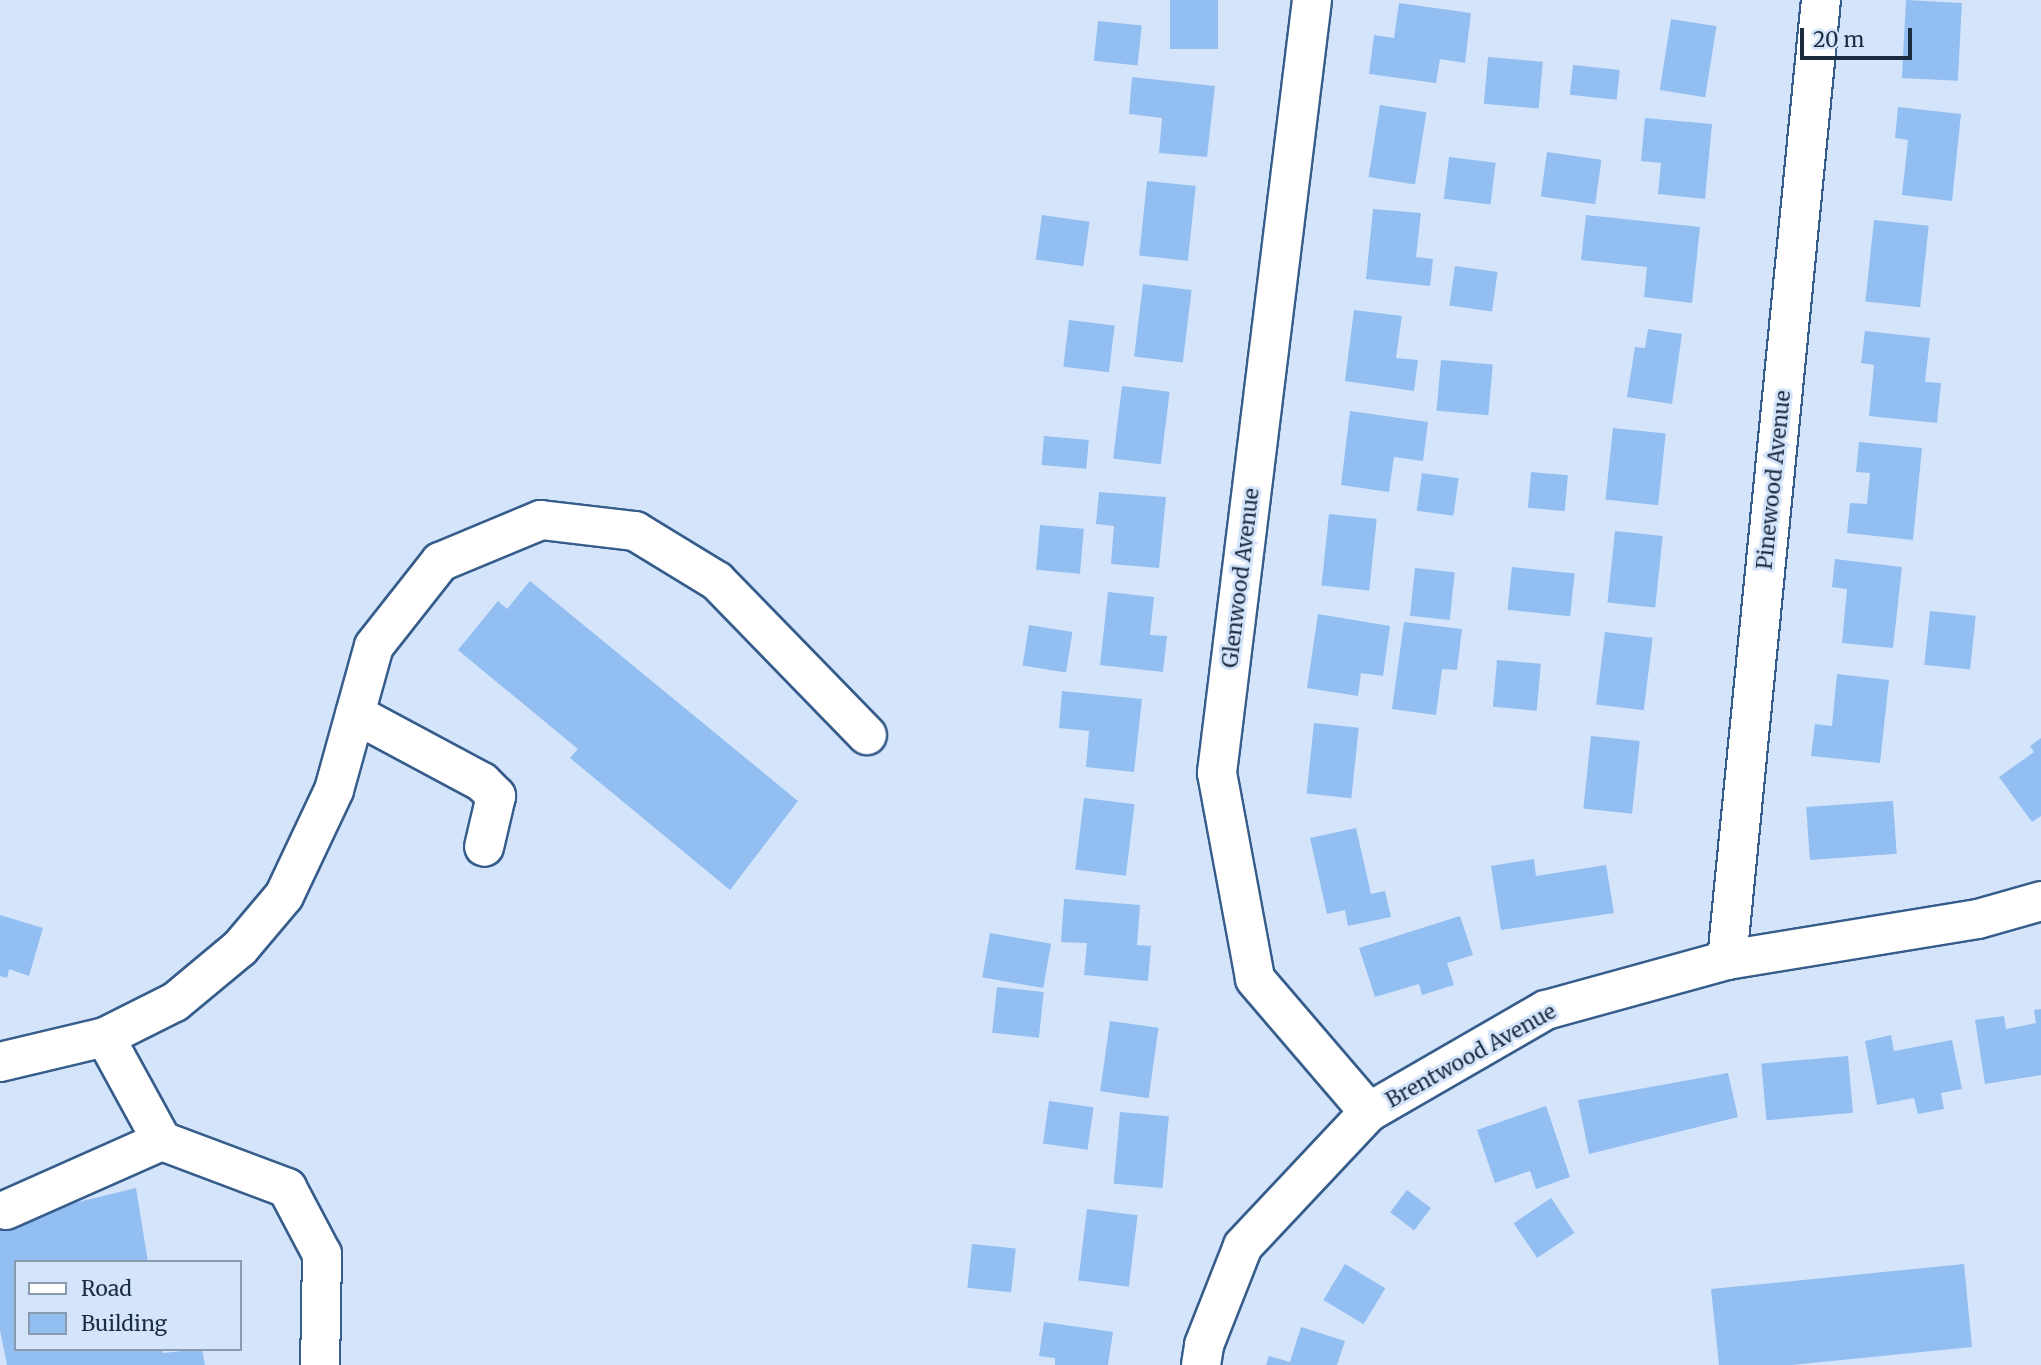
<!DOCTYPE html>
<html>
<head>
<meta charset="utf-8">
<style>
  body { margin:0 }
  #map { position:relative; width:2041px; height:1365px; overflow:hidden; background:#d4e5fb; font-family:Merriweather,serif }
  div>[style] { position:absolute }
  .building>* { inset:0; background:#93bef2; transform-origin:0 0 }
  .roads { filter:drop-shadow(2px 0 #365d8b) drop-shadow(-2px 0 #365d8b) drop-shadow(0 2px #365d8b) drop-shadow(0 -2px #365d8b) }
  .minor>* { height:38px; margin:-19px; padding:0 19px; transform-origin:19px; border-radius:19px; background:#fff }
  span { translate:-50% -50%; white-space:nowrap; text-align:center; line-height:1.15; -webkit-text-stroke:6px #d4e5fb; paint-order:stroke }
  .street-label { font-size:21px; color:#1b2c40 }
  .legend { position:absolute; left:14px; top:1260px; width:228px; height:91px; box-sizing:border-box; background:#d4e5fb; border:2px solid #8a9bb0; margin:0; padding:9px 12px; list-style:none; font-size:21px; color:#1b2c40 }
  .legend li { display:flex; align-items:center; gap:14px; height:35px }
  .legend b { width:35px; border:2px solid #8a9bb0 }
  .scale { position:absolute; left:1800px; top:28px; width:112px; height:32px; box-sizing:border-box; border:4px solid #1b2c40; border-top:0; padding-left:9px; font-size:21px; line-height:24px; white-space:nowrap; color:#1b2c40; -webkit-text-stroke:5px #d4e5fb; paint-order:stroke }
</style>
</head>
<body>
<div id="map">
  <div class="building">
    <i style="left:1170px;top:0;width:48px;height:49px"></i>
    <i style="left:1906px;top:0;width:56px;height:78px;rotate:3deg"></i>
    <i style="clip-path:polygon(1399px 3px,1471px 13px,1465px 63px,1440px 59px,1436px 83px,1369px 74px,1374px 35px,1394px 38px)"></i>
    <i style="left:1671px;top:19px;width:46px;height:72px;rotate:9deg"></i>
    <i style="left:1098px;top:21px;width:44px;height:40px;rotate:6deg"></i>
    <i style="left:1488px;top:57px;width:55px;height:47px;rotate:5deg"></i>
    <i style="left:1573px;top:65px;width:47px;height:30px;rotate:6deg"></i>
    <i style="clip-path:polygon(1132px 77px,1215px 86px,1207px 157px,1159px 153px,1162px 118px,1129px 114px)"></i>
    <i style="left:1380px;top:105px;width:47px;height:73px;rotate:9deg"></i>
    <i style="clip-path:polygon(1898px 107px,1961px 114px,1952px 201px,1902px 195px,1908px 140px,1895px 138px)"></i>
    <i style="clip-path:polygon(1645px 118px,1712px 124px,1705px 199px,1658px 194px,1661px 163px,1641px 161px)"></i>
    <i style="left:1547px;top:152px;width:55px;height:45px;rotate:8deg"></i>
    <i style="left:1449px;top:157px;width:47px;height:42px;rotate:7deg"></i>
    <i style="left:1147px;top:181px;width:49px;height:75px;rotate:6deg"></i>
    <i style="clip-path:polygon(1373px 209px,1421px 213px,1416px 257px,1433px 259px,1430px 286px,1366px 279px)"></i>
    <i style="left:1042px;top:215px;width:48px;height:45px;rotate:8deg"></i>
    <i style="clip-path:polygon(1586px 215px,1700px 227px,1692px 303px,1644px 297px,1647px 267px,1581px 260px)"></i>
    <i style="left:1874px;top:220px;width:55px;height:82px;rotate:6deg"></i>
    <i style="left:1455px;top:266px;width:43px;height:40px;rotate:8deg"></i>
    <i style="left:1143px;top:284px;width:49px;height:73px;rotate:7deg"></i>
    <i style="clip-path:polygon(1354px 310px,1402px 316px,1396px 358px,1418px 360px,1414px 391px,1345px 381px)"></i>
    <i style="left:1069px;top:320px;width:46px;height:47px;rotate:7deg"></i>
    <i style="clip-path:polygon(1648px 329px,1682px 334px,1672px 404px,1627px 397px,1635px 347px,1645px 348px)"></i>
    <i style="clip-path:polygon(1865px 331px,1930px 338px,1925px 382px,1941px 383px,1937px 423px,1869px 416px,1874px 365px,1861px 363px)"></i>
    <i style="left:1441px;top:360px;width:52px;height:51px;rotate:5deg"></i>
    <i style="left:1122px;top:386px;width:48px;height:73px;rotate:7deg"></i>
    <i style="clip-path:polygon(1350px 411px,1428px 422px,1423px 461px,1394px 457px,1389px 492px,1341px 485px)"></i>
    <i style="left:1613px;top:428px;width:53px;height:72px;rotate:6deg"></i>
    <i style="left:1044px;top:436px;width:45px;height:29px;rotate:5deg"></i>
    <i style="clip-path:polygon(1859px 442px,1922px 448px,1913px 540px,1847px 533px,1850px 503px,1867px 504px,1870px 473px,1856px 472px)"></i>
    <i style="left:1531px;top:472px;width:37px;height:36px;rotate:5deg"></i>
    <i style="left:1422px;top:473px;width:37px;height:38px;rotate:8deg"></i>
    <i style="clip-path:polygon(1099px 492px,1166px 497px,1159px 568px,1111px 564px,1114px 526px,1096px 524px)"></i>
    <i style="left:1329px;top:514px;width:48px;height:72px;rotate:6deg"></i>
    <i style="left:1040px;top:525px;width:44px;height:45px;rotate:5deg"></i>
    <i style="left:1615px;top:531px;width:48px;height:72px;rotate:6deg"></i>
    <i style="clip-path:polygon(1835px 559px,1902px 567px,1893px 648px,1842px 643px,1847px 589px,1832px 587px)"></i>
    <i style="left:1512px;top:567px;width:63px;height:43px;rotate:6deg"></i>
    <i style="left:1415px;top:568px;width:40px;height:48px;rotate:6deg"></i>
    <i style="clip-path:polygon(530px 581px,798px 801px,730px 890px,570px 758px,578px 749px,458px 650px,498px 601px,507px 609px)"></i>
    <i style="clip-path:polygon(1108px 592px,1154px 597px,1150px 635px,1167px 636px,1163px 672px,1100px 665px)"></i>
    <i style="left:1930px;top:611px;width:46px;height:54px;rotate:6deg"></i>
    <i style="clip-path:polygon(1318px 614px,1390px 626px,1383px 676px,1361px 673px,1358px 696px,1307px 688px)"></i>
    <i style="clip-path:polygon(1404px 622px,1462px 629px,1457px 670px,1442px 669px,1436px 715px,1392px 709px)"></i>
    <i style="left:1029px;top:625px;width:44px;height:41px;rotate:9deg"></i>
    <i style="left:1605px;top:632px;width:48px;height:73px;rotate:7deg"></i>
    <i style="left:1497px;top:660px;width:44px;height:47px;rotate:5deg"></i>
    <i style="clip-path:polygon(1837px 674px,1889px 680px,1880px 763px,1811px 756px,1815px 724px,1832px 726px)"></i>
    <i style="clip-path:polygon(1062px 691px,1142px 699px,1134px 772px,1086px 767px,1089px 731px,1059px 728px)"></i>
    <i style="left:1314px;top:723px;width:45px;height:71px;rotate:6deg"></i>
    <i style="left:1591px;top:736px;width:49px;height:73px;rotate:6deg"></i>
    <i style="clip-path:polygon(2041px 738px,2041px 816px,2032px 822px,1999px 777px,2034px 752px,2030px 746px)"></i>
    <i style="left:1084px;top:798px;width:51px;height:72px;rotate:7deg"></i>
    <i style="left:1893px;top:801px;width:53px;height:87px;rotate:86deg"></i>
    <i style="clip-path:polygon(1356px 828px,1371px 894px,1385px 891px,1391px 917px,1348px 926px,1345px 910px,1327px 914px,1310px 838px)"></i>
    <i style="clip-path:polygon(1534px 859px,1536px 876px,1606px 865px,1614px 913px,1501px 930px,1491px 866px)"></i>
    <i style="clip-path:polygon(1064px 899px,1140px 905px,1137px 945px,1151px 946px,1148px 981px,1084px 975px,1087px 943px,1061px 942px)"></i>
    <i style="clip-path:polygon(0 915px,43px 928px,29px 976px,9px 969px,7px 978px,0 976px)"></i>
    <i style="clip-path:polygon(1460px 916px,1473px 955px,1447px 963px,1454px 985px,1422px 995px,1419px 984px,1375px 997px,1359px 948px)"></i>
    <i style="left:990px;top:933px;width:62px;height:45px;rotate:10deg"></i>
    <i style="left:997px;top:987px;width:47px;height:46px;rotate:6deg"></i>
    <i style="clip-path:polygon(2041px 1009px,2041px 1075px,1985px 1084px,1975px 1020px,2004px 1016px,2006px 1029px,2036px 1023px,2034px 1010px)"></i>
    <i style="left:1110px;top:1021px;width:49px;height:71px;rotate:8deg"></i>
    <i style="clip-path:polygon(1891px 1035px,1894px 1051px,1952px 1040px,1962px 1089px,1941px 1093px,1944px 1109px,1918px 1114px,1914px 1098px,1877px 1105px,1865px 1041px)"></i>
    <i style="left:1848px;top:1056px;width:57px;height:87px;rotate:85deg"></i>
    <i style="clip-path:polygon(1728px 1073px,1738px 1117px,1589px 1154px,1578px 1100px)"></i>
    <i style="left:1049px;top:1101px;width:45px;height:43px;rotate:8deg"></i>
    <i style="clip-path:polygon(1546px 1106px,1570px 1177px,1536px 1189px,1530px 1171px,1495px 1183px,1477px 1130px)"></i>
    <i style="left:1120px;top:1112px;width:49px;height:72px;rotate:5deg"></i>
    <i style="clip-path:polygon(0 1187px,8px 1219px,136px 1188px,148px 1262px,16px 1262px,16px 1349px,162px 1349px,163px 1353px,202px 1349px,205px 1365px,7px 1365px,0 1330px)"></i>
    <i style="left:1407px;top:1190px;width:30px;height:28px;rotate:37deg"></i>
    <i style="left:1551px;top:1198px;width:42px;height:45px;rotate:56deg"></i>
    <i style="left:1087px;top:1209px;width:51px;height:72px;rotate:7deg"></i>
    <i style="left:972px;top:1244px;width:44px;height:44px;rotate:6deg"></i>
    <i style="left:1345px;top:1264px;width:47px;height:42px;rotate:31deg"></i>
    <i style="clip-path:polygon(1964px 1264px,1972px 1347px,1792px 1365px,1719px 1365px,1711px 1289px)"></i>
    <i style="clip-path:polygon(1044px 1322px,1113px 1332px,1108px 1365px,1055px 1365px,1055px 1358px,1039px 1356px)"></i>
    <i style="clip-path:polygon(1301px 1327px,1345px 1341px,1337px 1365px,1266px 1365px,1269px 1356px,1290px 1362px)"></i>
  </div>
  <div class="roads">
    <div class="minor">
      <i style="left:1312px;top:0;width:779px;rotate:97.01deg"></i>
      <i style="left:1217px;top:773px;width:209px;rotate:79.5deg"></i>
      <i style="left:1255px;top:979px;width:175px;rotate:49.4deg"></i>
      <i style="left:355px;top:714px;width:144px;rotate:28.2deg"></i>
      <i style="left:482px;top:782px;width:20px;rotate:45deg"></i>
      <i style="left:496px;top:796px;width:52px;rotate:103.2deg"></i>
      <i style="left:1727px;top:960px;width:965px;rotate:-84.41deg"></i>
      <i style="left:105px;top:1037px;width:119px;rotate:61.3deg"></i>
      <i style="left:162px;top:1141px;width:134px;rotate:20.6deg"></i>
      <i style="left:287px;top:1188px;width:75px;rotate:62.1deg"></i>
      <i style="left:322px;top:1254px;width:111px;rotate:91deg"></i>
      <i style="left:0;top:1062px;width:108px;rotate:-13.4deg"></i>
      <i style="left:105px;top:1037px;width:78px;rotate:-26.6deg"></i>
      <i style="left:175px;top:1002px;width:85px;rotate:-39.7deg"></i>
      <i style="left:240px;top:948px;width:68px;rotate:-49.8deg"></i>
      <i style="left:284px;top:896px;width:117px;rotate:-64.7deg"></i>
      <i style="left:334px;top:790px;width:149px;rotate:-74.5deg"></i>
      <i style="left:374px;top:646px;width:107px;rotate:-51.8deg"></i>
      <i style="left:440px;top:562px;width:109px;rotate:-22.6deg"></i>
      <i style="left:541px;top:520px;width:95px;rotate:6.7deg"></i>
      <i style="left:635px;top:531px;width:96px;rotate:31.4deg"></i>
      <i style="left:717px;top:581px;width:215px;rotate:45.8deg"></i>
      <i style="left:6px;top:1210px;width:171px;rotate:-23.9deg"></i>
      <i style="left:1201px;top:1365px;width:20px;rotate:-81deg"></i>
      <i style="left:1204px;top:1345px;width:106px;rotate:-68.5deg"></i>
      <i style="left:1243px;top:1246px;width:184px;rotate:-46.8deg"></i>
      <i style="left:1369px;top:1112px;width:204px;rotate:-30deg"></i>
      <i style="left:1546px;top:1010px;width:188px;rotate:-15.4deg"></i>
      <i style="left:1727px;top:960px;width:254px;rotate:-9.3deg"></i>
      <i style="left:1978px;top:919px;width:66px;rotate:-15.9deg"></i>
    </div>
  </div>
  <div class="street-label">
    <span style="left:1774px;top:480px;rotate:-84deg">Pinewood Avenue</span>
    <span style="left:1241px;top:578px;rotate:-83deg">Glenwood Avenue</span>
    <span style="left:1471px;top:1056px;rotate:-29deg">Brentwood Avenue</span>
  </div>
  <ul class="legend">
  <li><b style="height:9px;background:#fff"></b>Road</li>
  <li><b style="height:19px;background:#93bef2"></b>Building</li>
  </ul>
  <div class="scale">20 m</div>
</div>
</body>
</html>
